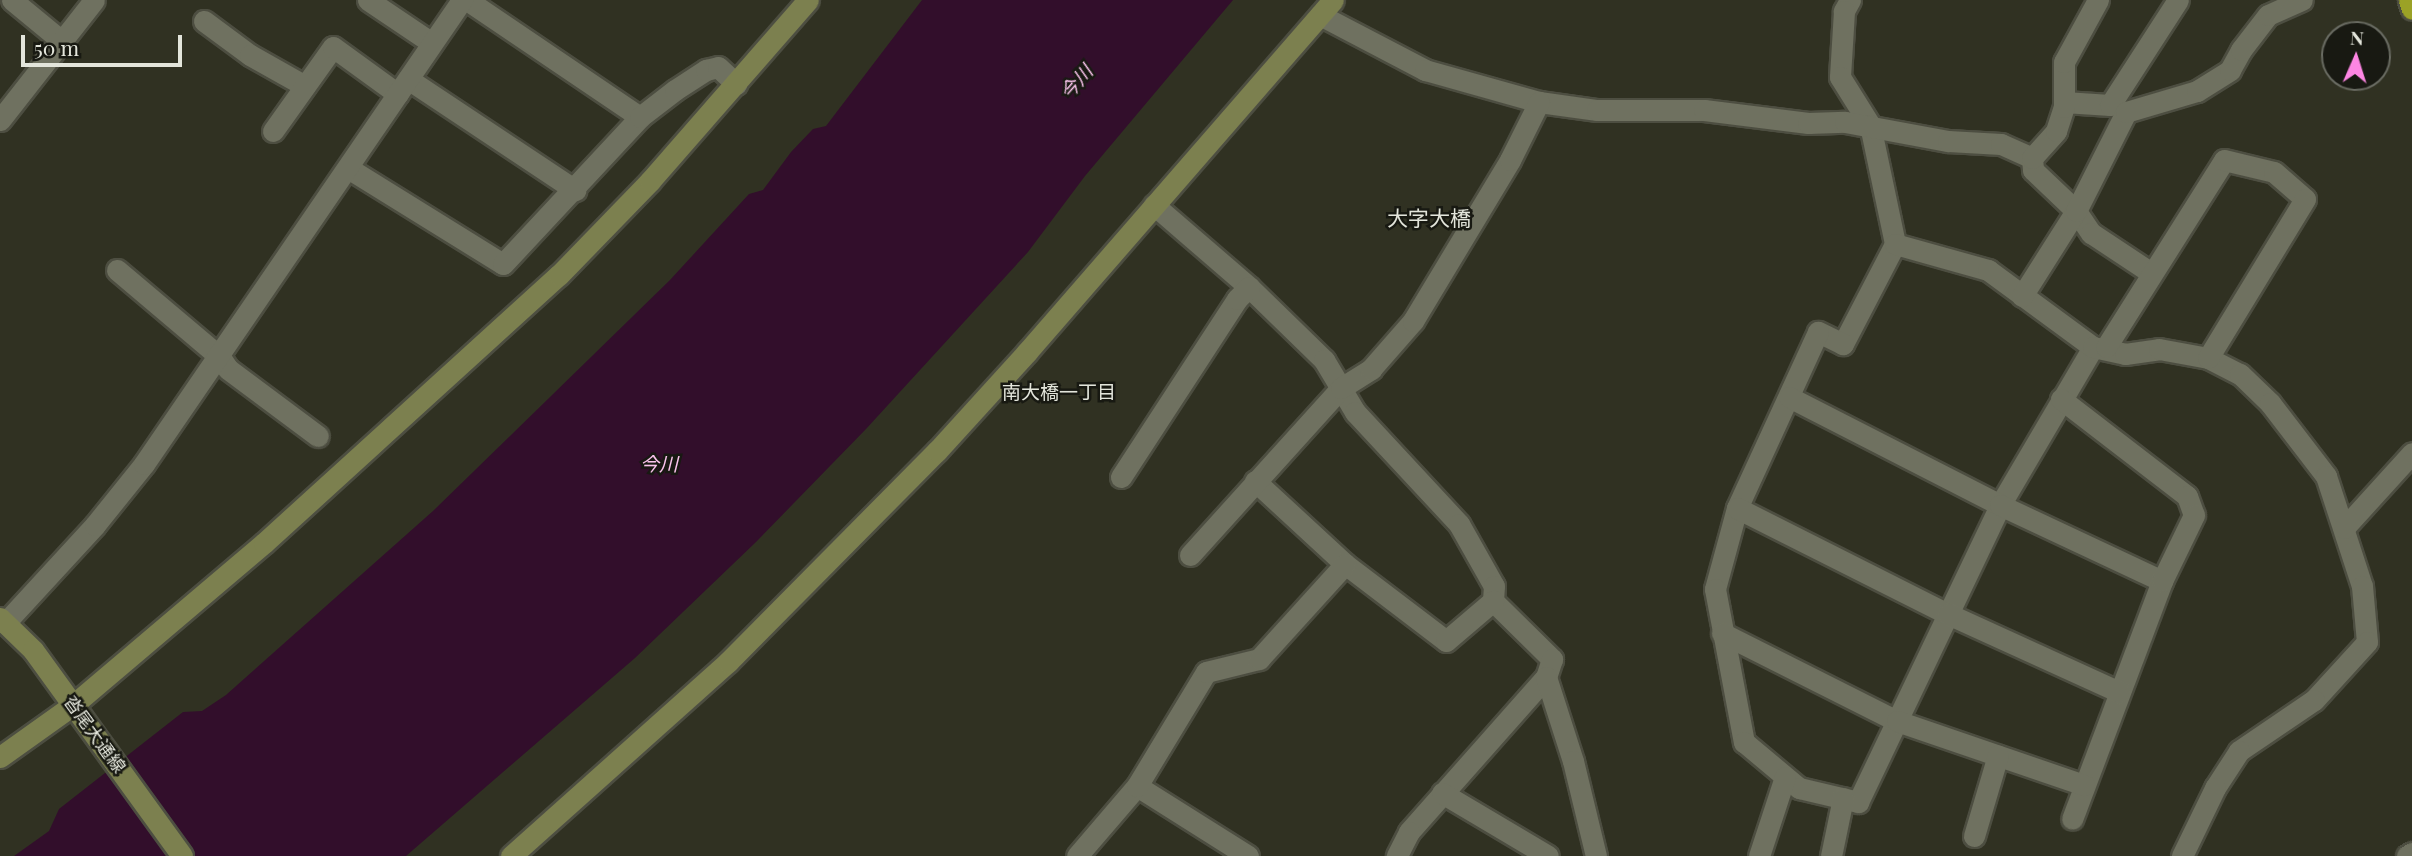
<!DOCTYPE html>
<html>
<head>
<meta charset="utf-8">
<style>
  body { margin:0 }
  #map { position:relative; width:2412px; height:856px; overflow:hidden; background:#303122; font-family:"Playfair Display","Noto Sans JP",serif }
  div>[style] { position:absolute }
  .water>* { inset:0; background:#320e2b }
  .roads { filter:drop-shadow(2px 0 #4d4e41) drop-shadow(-2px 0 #4d4e41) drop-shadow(0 2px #4d4e41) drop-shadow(0 -2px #4d4e41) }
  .street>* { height:21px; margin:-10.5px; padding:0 10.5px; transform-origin:10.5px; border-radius:10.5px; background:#6f7160 }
  .secondary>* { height:21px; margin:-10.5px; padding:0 10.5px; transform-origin:10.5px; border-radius:10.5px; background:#7c804f }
  .highway>* { height:21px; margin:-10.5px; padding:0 10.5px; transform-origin:10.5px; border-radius:10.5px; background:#9ba226 }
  span { translate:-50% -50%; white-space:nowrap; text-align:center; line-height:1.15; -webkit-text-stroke:5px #181912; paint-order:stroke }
  .street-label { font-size:18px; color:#e3e5db }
  .water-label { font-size:19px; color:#fbc4ed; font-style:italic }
  .neighbourhood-label { font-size:19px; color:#e3e5db }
  .quarter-label { font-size:21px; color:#e3e5db }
  .north { position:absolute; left:2321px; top:21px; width:70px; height:70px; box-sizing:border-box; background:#181912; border:2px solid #696b62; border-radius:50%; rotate:3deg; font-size:19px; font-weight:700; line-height:28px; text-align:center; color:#e3e5db }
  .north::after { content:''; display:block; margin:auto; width:24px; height:32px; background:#fd86e3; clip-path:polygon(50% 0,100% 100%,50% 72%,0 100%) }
  .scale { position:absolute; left:21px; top:35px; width:161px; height:32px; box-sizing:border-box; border:4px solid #e3e5db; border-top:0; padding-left:9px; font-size:21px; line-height:24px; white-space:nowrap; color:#e3e5db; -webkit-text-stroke:5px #181912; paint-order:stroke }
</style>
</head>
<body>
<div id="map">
  <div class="water">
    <i style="clip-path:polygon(922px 0,1233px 0,1085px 176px,1028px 252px,866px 429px,756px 542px,635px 658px,406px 856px,14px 856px,49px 831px,59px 809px,183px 712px,202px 711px,226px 695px,433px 511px,670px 280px,749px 194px,763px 190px,791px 152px,813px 129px,826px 126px)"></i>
  </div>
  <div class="roads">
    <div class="street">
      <i style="left:12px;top:0;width:66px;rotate:39.5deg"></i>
      <i style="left:368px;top:0;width:77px;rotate:33.9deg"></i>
      <i style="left:467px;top:0;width:209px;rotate:34.1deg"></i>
      <i style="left:1850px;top:0;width:13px;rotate:119deg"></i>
      <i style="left:1844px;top:11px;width:66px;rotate:93.5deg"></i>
      <i style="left:1840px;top:77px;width:57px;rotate:58deg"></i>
      <i style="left:1870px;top:125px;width:122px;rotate:78.1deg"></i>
      <i style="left:1895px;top:244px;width:113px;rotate:117.5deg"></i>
      <i style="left:1843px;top:344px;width:28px;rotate:-154deg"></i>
      <i style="left:1818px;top:332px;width:194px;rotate:114.7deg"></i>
      <i style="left:1737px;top:508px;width:84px;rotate:105.2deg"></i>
      <i style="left:1715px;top:589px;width:156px;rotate:79.3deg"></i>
      <i style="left:1744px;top:742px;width:72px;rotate:39.9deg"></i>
      <i style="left:1799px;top:788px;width:61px;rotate:13.3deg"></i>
      <i style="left:1858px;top:802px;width:329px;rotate:-64.4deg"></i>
      <i style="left:2000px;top:505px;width:183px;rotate:-59.5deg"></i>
      <i style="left:1320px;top:15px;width:119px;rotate:27.6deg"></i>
      <i style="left:1425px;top:70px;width:118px;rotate:15.7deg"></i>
      <i style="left:1539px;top:102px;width:59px;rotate:7.9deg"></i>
      <i style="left:1597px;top:110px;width:107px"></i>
      <i style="left:1704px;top:110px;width:105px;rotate:7.1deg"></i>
      <i style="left:1808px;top:123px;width:37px;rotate:-2deg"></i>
      <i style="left:1845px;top:122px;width:105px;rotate:10.5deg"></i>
      <i style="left:1948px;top:141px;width:53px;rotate:3.2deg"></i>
      <i style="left:2001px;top:144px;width:34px;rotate:24deg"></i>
      <i style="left:2032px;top:158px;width:12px;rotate:85deg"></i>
      <i style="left:2033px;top:170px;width:59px;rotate:43.6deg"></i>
      <i style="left:2076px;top:211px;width:27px;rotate:56deg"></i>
      <i style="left:2091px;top:233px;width:71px;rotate:33.5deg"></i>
      <i style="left:204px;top:21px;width:57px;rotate:36.5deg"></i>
      <i style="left:250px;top:55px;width:63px;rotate:29.4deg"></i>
      <i style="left:408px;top:79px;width:201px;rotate:33.6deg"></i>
      <i style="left:2064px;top:102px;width:46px;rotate:3.7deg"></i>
      <i style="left:2110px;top:105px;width:125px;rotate:-57.1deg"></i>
      <i style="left:0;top:120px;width:152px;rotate:-51.9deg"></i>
      <i style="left:273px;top:131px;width:103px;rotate:-54.5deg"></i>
      <i style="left:333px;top:47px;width:80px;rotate:35.9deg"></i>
      <i style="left:2032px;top:158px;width:36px;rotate:-48deg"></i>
      <i style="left:2056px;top:131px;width:25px;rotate:-72deg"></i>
      <i style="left:2064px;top:107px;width:45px;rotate:-90deg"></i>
      <i style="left:2064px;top:62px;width:71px;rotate:-61.3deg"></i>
      <i style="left:348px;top:168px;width:182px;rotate:31.8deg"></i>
      <i style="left:503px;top:264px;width:201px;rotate:-47deg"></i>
      <i style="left:640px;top:117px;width:44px;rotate:-37.6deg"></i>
      <i style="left:675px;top:90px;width:37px;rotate:-33deg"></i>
      <i style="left:706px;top:70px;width:12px;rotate:-14deg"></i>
      <i style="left:718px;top:67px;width:25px;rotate:43deg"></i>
      <i style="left:1154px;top:205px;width:125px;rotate:40.8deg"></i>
      <i style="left:1249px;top:287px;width:105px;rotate:44.2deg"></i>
      <i style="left:1324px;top:360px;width:61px;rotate:59.2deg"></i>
      <i style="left:1355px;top:412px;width:153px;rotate:47.1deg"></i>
      <i style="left:1459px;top:524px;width:71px;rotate:60.6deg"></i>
      <i style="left:1494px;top:586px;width:15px;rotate:94deg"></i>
      <i style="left:1493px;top:601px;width:83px;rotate:44.5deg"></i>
      <i style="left:1552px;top:659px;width:19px;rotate:108deg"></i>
      <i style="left:1546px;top:677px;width:207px;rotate:131.5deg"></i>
      <i style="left:1409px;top:832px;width:27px;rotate:117deg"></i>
      <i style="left:1895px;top:244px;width:97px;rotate:15.6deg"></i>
      <i style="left:1988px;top:270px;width:130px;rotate:36.3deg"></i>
      <i style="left:2093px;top:347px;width:33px;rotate:12deg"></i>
      <i style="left:2125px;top:354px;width:34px;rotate:-8deg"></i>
      <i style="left:2159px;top:349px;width:50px;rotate:10.4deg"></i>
      <i style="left:2208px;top:358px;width:36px;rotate:27deg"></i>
      <i style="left:2240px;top:374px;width:42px;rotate:44deg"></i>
      <i style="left:2270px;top:403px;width:92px;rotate:52.5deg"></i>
      <i style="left:2326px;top:476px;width:116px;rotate:71.9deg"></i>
      <i style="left:2362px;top:586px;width:56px;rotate:84.9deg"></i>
      <i style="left:2367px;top:642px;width:79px;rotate:132.4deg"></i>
      <i style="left:2314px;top:700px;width:91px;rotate:145.8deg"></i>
      <i style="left:2239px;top:751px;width:44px;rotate:123deg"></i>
      <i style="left:2215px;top:788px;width:76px;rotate:115.9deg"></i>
      <i style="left:117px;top:270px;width:135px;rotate:40.2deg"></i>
      <i style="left:220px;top:357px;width:14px;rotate:56deg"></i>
      <i style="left:228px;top:369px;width:112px;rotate:36.7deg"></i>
      <i style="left:2022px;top:296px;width:101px;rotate:-57.6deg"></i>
      <i style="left:2076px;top:211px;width:111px;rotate:-63.2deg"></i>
      <i style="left:2126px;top:112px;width:74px;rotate:-16.5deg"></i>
      <i style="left:2197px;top:91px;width:39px;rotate:-32deg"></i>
      <i style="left:2230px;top:70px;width:23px;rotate:-61deg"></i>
      <i style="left:2241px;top:50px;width:44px;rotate:-52.4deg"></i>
      <i style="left:2268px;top:15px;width:37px;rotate:-24deg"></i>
      <i style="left:2106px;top:347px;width:221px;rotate:-57.7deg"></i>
      <i style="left:2224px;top:160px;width:51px;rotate:13.5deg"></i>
      <i style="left:2274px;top:172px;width:41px;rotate:41.1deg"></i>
      <i style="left:2305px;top:199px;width:186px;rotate:121.4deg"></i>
      <i style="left:1789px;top:397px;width:237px;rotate:27.1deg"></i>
      <i style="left:2000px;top:505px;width:179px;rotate:25.1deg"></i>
      <i style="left:2162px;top:581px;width:254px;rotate:110.7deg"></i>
      <i style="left:2061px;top:399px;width:159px;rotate:37.6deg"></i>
      <i style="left:2187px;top:496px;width:20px;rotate:70deg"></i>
      <i style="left:2194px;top:515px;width:73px;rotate:115.9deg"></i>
      <i style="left:1121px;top:477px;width:212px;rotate:-56.9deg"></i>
      <i style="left:1237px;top:299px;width:17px;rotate:-45deg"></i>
      <i style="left:1255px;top:481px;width:122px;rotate:42.7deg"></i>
      <i style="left:1345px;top:564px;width:127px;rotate:37.3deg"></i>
      <i style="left:1446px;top:641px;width:62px;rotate:-40.4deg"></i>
      <i style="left:1737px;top:508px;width:236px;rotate:26.7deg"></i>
      <i style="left:1948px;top:614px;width:188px;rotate:24.5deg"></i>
      <i style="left:2344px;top:528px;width:101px;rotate:-47.8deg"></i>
      <i style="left:1190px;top:555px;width:225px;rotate:-47.9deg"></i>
      <i style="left:1341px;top:388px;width:36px;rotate:-32deg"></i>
      <i style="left:1371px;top:369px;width:64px;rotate:-48.8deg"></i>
      <i style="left:1413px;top:321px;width:188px;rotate:-58.9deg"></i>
      <i style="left:1510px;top:160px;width:65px;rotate:-63.4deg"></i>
      <i style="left:5px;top:623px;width:133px;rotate:-47.4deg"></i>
      <i style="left:95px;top:525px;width:78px;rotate:-51.2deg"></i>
      <i style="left:144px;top:464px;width:563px;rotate:-55.58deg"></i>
      <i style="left:1722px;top:633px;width:196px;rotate:26.7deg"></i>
      <i style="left:1897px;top:721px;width:198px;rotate:18.9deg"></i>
      <i style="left:1546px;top:677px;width:88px;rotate:72.2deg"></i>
      <i style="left:1573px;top:761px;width:98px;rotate:76.4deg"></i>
      <i style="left:1442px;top:793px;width:123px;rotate:30.7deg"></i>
      <i style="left:1974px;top:836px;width:84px;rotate:-73.5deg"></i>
      <i style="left:1077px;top:856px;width:92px;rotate:-49.4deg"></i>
      <i style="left:1248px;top:856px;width:131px;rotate:-147.8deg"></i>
      <i style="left:1137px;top:786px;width:133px;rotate:-58.8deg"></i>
      <i style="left:1206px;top:672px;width:55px;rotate:-13.8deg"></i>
      <i style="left:1259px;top:659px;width:128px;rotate:-47.8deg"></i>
      <i style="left:1759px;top:856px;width:83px;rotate:-71.8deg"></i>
      <i style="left:1831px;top:856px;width:59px;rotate:-78.3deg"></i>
      <i style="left:2407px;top:856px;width:6px;rotate:-31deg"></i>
    </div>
    <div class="secondary">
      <i style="left:0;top:618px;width:46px;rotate:44.1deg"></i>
      <i style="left:33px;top:650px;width:254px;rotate:54.1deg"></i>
      <i style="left:0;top:757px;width:90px;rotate:-35.5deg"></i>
      <i style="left:73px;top:705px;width:250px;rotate:-40.3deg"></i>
      <i style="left:264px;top:543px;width:399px;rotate:-42.3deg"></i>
      <i style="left:559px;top:275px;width:131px;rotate:-45.9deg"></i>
      <i style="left:650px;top:181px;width:240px;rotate:-48.9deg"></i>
      <i style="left:511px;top:856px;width:291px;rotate:-41.8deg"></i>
      <i style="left:728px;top:662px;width:297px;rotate:-45.3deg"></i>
      <i style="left:937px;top:451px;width:134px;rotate:-47.7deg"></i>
      <i style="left:1027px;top:352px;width:466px;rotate:-49deg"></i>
    </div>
    <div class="highway">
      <i style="left:2409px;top:0;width:9px;rotate:72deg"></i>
    </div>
  </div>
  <div class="street-label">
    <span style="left:95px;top:734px;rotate:54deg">沓尾大通線</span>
  </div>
  <div class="water-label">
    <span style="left:1076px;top:82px;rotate:-49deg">今川</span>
    <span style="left:659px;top:464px">今川</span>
  </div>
  <div class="neighbourhood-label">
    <span style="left:1059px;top:392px">南大橋一丁目</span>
  </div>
  <div class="quarter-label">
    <span style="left:1429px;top:217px">大字大橋</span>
  </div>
  <div class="north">N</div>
  <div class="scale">50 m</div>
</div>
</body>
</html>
